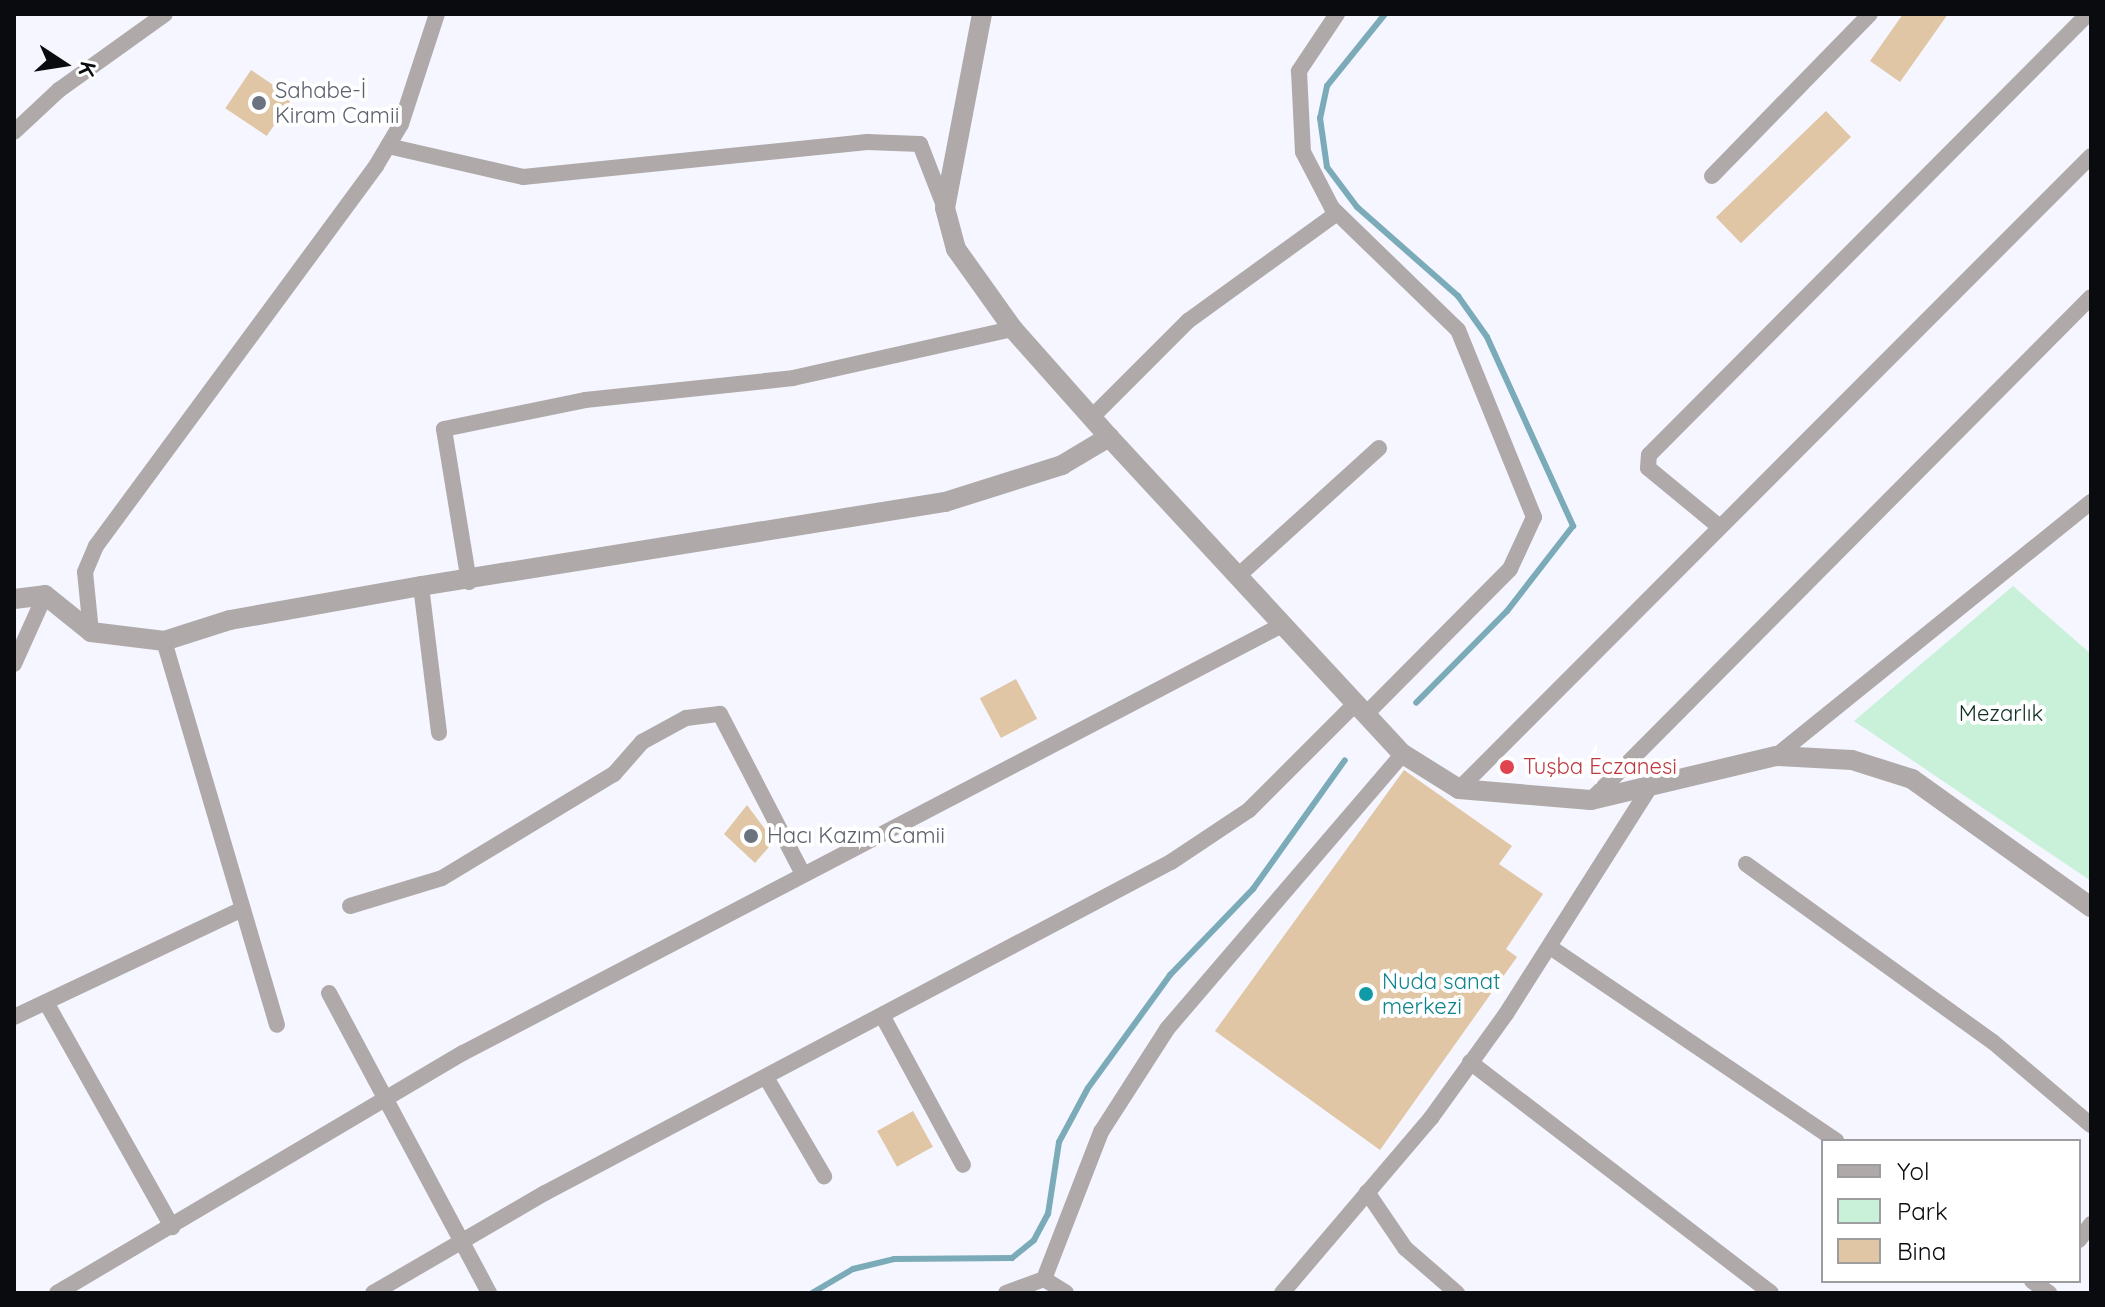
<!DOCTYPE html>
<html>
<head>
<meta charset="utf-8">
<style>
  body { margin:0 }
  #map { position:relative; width:2105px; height:1307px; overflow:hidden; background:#f5f6ff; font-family:Quicksand,sans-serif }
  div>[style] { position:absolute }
  .green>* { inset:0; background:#c9f1da }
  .stream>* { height:6px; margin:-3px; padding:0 3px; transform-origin:3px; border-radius:3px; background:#7babb8 }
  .building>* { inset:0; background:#e0c6a4; transform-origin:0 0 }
  .minor>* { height:16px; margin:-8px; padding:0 8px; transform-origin:8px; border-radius:8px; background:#afaaa9 }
  .tertiary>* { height:20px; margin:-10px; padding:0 10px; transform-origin:10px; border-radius:10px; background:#afaaa9 }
  .dots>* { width:22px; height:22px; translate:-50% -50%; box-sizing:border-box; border:4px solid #fff; border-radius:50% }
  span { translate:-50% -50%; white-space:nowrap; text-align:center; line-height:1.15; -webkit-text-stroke:8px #fff; paint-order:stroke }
  .worship-label { font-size:22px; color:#5b616d }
  .left { translate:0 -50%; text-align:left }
  .park-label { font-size:22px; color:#0e3121 }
  .health-label { font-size:22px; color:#be3a42 }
  .culture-label { font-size:22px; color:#0d838f }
  .frame { position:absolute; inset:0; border:16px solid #0a0b0e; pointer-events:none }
  .legend { position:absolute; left:1821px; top:1139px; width:260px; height:144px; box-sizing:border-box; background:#fff; border:2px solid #9d9d9f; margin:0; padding:10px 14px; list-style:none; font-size:24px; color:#0a0b0e }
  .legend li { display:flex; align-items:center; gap:16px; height:40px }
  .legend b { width:40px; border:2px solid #9d9d9f }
  .north { position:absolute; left:24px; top:24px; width:80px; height:80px; -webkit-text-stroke:6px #fff; paint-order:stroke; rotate:102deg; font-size:22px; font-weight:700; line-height:32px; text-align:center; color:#0a0b0e }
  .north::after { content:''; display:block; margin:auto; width:28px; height:36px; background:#0a0b0e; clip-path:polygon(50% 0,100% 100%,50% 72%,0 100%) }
</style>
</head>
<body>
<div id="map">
  <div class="green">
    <i style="clip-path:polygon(2013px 586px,2091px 654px,2091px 881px,1854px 721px)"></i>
  </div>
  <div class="stream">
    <i style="left:1385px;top:14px;width:92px;rotate:128.9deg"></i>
    <i style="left:1327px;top:86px;width:33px;rotate:102deg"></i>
    <i style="left:1320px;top:118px;width:49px;rotate:81.9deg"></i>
    <i style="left:1327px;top:167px;width:50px;rotate:53.1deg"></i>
    <i style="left:1357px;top:207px;width:135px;rotate:41.4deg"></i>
    <i style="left:1458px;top:296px;width:50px;rotate:54.7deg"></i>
    <i style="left:1487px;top:337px;width:208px;rotate:65.5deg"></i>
    <i style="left:1573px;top:526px;width:108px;rotate:127.8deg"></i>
    <i style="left:1507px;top:611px;width:129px;rotate:134.7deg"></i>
    <i style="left:812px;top:1293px;width:48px;rotate:-30.3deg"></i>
    <i style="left:853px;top:1269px;width:42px;rotate:-13.7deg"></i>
    <i style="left:894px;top:1259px;width:118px;rotate:-0.5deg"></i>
    <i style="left:1012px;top:1258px;width:28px;rotate:-39deg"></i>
    <i style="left:1034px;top:1240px;width:30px;rotate:-62deg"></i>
    <i style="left:1048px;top:1214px;width:73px;rotate:-81.3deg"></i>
    <i style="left:1059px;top:1142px;width:61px;rotate:-61.8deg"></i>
    <i style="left:1088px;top:1088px;width:140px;rotate:-54deg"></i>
    <i style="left:1170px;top:975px;width:120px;rotate:-46deg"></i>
    <i style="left:1253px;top:889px;width:158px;rotate:-54.5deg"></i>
  </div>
  <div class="building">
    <i style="clip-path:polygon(1903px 14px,1948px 14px,1900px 82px,1870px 61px)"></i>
    <i style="left:251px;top:70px;width:50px;height:46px;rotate:34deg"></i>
    <i style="left:1826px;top:111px;width:36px;height:153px;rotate:46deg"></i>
    <i style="left:1016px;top:679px;width:45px;height:41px;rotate:62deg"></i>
    <i style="clip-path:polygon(1404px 770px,1512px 846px,1499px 864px,1543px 894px,1506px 949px,1517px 957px,1380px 1150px,1215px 1031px)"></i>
    <i style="clip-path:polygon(747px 805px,774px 841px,755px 863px,724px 834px)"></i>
    <i style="left:913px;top:1111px;width:41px;height:41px;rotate:61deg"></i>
  </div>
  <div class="minor">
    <i style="left:1337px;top:14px;width:69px;rotate:123.7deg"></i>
    <i style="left:1299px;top:71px;width:81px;rotate:87.2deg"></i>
    <i style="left:1303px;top:152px;width:63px;rotate:62.6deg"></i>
    <i style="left:1332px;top:208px;width:175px;rotate:44.1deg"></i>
    <i style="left:1458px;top:330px;width:202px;rotate:67.9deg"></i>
    <i style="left:1534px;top:517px;width:57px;rotate:114.8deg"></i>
    <i style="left:1510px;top:569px;width:204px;rotate:134.8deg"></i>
    <i style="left:14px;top:132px;width:62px;rotate:-43deg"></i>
    <i style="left:59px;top:90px;width:130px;rotate:-35.6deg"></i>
    <i style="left:388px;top:146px;width:139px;rotate:12.9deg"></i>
    <i style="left:523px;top:177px;width:346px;rotate:-5.8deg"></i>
    <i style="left:867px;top:142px;width:53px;rotate:2.2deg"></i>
    <i style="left:920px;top:144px;width:69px;rotate:68.7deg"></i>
    <i style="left:1712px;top:176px;width:226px;rotate:-45.7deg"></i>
    <i style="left:1092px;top:417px;width:136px;rotate:-45deg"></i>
    <i style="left:1188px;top:321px;width:184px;rotate:-35.9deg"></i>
    <i style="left:1716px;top:524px;width:88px;rotate:-140.5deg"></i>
    <i style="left:1648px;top:468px;width:13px;rotate:-86deg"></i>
    <i style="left:1649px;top:455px;width:622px;rotate:-45.13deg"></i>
    <i style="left:1239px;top:575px;width:189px;rotate:-42.2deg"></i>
    <i style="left:469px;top:582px;width:155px;rotate:-99.3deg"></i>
    <i style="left:444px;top:429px;width:144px;rotate:-11.6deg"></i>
    <i style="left:585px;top:400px;width:209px;rotate:-6deg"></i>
    <i style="left:793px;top:378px;width:225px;rotate:-12.6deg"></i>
    <i style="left:421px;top:586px;width:148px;rotate:83deg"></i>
    <i style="left:91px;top:632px;width:60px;rotate:-95.7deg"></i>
    <i style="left:85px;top:572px;width:28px;rotate:-67deg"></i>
    <i style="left:96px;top:546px;width:472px;rotate:-53.6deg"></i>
    <i style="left:376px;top:166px;width:49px;rotate:-59.2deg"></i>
    <i style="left:401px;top:124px;width:116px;rotate:-71.9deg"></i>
    <i style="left:164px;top:641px;width:400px;rotate:73.6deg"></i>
    <i style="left:14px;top:664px;width:76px;rotate:-65.8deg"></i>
    <i style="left:1776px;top:756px;width:405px;rotate:-38.9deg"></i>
    <i style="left:1459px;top:789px;width:894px;rotate:-45.05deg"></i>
    <i style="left:1591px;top:800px;width:709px;rotate:-45.17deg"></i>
    <i style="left:1746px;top:864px;width:304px;rotate:35.8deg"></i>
    <i style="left:1993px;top:1042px;width:128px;rotate:40.3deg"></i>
    <i style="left:350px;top:906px;width:96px;rotate:-16.9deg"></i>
    <i style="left:442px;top:878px;width:201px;rotate:-31.2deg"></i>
    <i style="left:614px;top:774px;width:43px;rotate:-48.8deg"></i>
    <i style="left:642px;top:742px;width:50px;rotate:-28.6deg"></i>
    <i style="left:686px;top:718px;width:34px;rotate:-7deg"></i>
    <i style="left:720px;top:714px;width:180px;rotate:62.6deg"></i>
    <i style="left:1550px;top:947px;width:346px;rotate:34.1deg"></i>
    <i style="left:329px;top:993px;width:340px;rotate:61.9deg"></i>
    <i style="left:47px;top:1004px;width:256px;rotate:60.7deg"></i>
    <i style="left:14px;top:1017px;width:248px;rotate:-25.3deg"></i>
    <i style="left:883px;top:1017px;width:168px;rotate:61.6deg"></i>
    <i style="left:1470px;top:1062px;width:379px;rotate:37.5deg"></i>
    <i style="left:767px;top:1079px;width:113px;rotate:59.6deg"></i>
    <i style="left:1367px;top:1192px;width:68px;rotate:55.8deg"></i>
    <i style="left:1405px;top:1248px;width:69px;rotate:40.9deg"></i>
    <i style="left:2079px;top:1240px;width:20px;rotate:-53deg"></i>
    <i style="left:1044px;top:1279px;width:26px;rotate:32deg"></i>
    <i style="left:2032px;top:1281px;width:21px;rotate:35deg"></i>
    <i style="left:57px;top:1293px;width:472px;rotate:-30.6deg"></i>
    <i style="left:463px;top:1053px;width:924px;rotate:-27.59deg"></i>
    <i style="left:373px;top:1293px;width:199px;rotate:-30.2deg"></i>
    <i style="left:545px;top:1193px;width:708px;rotate:-27.87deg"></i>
    <i style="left:1171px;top:862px;width:94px;rotate:-33.7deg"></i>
    <i style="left:1249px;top:810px;width:151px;rotate:-45deg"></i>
    <i style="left:1006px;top:1293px;width:40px;rotate:-20.2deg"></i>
    <i style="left:1044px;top:1279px;width:158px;rotate:-68.8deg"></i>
    <i style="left:1101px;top:1132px;width:122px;rotate:-57.3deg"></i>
    <i style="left:1167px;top:1029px;width:362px;rotate:-49.4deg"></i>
    <i style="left:1282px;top:1293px;width:230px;rotate:-49.6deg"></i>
    <i style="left:1431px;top:1118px;width:128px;rotate:-54.2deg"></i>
    <i style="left:1506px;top:1014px;width:275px;rotate:-57.6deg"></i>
  </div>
  <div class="tertiary">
    <i style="left:982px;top:14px;width:197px;rotate:100.8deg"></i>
    <i style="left:945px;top:208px;width:42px;rotate:75deg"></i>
    <i style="left:956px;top:249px;width:98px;rotate:54.5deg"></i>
    <i style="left:1013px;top:329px;width:144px;rotate:48.4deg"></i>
    <i style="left:1109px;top:437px;width:432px;rotate:47.2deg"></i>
    <i style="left:1403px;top:754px;width:66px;rotate:32deg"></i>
    <i style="left:1459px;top:789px;width:132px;rotate:4.8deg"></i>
    <i style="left:1591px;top:800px;width:190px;rotate:-13.4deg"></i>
    <i style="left:1776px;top:756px;width:76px;rotate:3deg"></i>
    <i style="left:1852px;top:760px;width:63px;rotate:17.6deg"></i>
    <i style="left:1912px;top:779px;width:220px;rotate:35.6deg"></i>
    <i style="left:14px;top:599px;width:31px;rotate:-7deg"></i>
    <i style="left:45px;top:595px;width:59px;rotate:38.8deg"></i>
    <i style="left:91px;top:632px;width:74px;rotate:7deg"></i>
    <i style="left:164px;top:641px;width:69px;rotate:-17.7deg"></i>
    <i style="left:230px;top:620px;width:194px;rotate:-10.1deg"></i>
    <i style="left:421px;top:586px;width:531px;rotate:-9.11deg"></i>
    <i style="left:945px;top:502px;width:123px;rotate:-17.5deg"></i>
    <i style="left:1062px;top:465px;width:55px;rotate:-30.8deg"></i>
  </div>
  <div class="dots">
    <i style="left:259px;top:103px;background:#6b7280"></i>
    <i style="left:1507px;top:767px;background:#e0444e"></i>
    <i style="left:751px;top:836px;background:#6b7280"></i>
    <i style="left:1366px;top:994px;background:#0f9aa8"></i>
  </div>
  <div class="worship-label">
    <span class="left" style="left:275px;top:103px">Sahabe-İ<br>Kiram Camii</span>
    <span class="left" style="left:767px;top:836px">Hacı Kazım Camii</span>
  </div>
  <div class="park-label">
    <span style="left:2001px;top:714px">Mezarlık</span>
  </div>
  <div class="health-label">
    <span class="left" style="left:1523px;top:767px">Tuşba Eczanesi</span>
  </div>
  <div class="culture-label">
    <span class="left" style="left:1382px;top:994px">Nuda sanat<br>merkezi</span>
  </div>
  <div class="frame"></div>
  <ul class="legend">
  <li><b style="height:10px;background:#afaaa9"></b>Yol</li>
  <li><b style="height:22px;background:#c9f1da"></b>Park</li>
  <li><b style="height:22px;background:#e0c6a4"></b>Bina</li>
  </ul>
  <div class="north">K</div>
</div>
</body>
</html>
